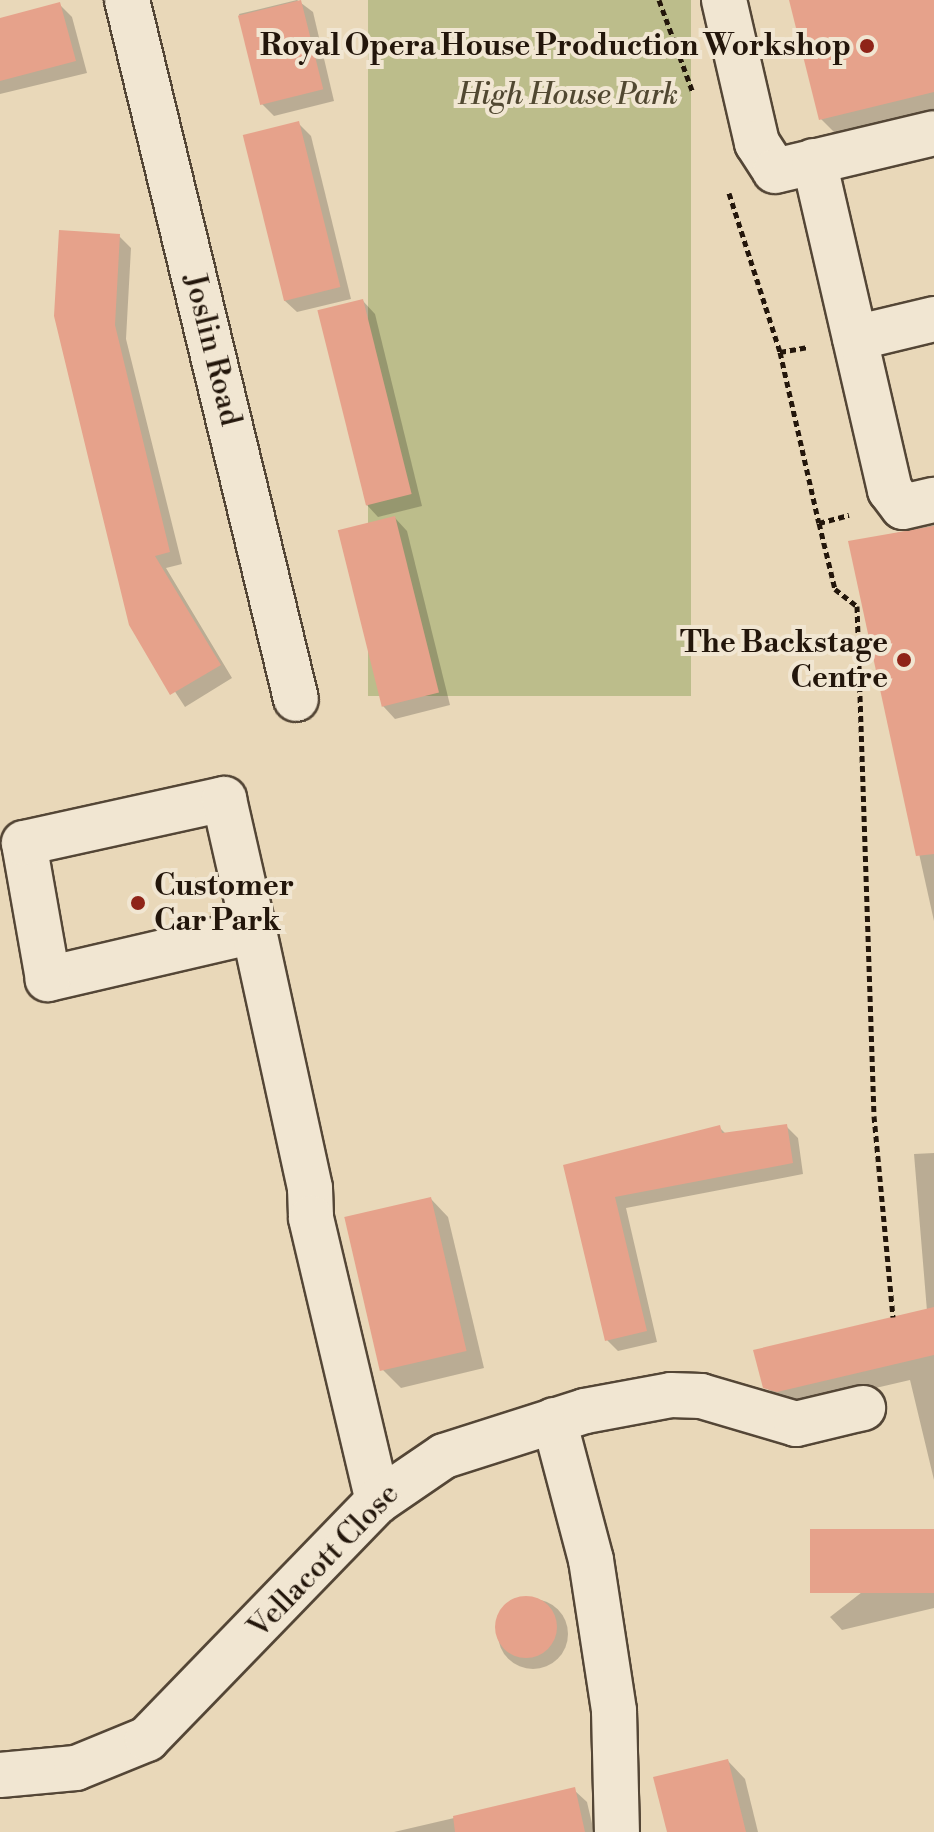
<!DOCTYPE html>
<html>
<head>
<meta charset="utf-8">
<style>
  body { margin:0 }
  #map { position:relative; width:934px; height:1832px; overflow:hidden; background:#e9d8b9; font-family:"Libre Bodoni",serif }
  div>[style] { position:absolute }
  .green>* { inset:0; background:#bcbd8b; transform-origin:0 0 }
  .shadow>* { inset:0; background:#0003 }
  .round { border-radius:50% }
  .building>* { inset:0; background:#e6a28b; transform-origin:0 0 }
  .path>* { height:5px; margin-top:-2.5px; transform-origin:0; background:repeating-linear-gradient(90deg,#23160b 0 6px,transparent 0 10px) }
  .roads { filter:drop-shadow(2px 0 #544636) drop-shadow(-2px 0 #544636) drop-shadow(0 2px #544636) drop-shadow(0 -2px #544636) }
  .minor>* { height:44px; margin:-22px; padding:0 22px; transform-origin:22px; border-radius:22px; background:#f1e6d2 }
  .dots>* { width:22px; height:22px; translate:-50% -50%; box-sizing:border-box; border:4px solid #f1e6d2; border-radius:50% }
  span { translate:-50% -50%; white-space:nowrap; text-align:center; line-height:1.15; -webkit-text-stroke:8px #f1e6d2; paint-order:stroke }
  .poi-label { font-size:30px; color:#23160b; font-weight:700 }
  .right { translate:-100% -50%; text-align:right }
  .left { translate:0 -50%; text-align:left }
  .park-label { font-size:30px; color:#514831; font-style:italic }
  .street-label { font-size:30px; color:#23160b }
</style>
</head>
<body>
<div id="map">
  <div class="green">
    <i style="left:368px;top:0;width:323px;height:696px"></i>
  </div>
  <div class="shadow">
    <i style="clip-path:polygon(297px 0,313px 12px,334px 101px,274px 116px,261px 103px,239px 14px)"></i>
    <i style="clip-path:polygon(791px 0,934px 0,934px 118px,842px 140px,821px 119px)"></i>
    <i style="clip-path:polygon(59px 4px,72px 17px,87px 73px,0 94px,0 19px)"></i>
    <i style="clip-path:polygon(298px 123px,311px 136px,351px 299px,297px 312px,284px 300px)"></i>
    <i style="clip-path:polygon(119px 236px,131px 248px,126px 339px,182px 564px,166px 568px,232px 678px,185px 707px,131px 624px,91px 461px)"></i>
    <i style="clip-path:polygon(363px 301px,375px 314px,422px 506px,378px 517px,366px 504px)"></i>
    <i style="clip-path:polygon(395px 518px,407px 531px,450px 705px,395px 719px,383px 706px)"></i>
    <i style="clip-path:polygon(934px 525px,934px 921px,850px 543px)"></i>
    <i style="clip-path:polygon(786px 1126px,798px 1138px,803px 1174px,626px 1208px,657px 1342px,618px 1351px,607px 1340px,566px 1166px,719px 1127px,726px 1134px)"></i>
    <i style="clip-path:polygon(934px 1153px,934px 1480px,910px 1380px,794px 1407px,765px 1387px,927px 1311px,914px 1154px)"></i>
    <i style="clip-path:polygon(431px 1199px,448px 1217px,484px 1368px,401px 1388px,383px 1370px)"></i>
    <i style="clip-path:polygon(934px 1536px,934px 1608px,842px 1630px,830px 1617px)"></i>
    <i class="round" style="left:498px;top:1599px;width:70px;height:70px"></i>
    <i style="clip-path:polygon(728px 1761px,745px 1779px,758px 1832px,669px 1832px)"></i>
    <i style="clip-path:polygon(574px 1790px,587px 1802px,594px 1832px,394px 1832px)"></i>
  </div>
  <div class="building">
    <i style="left:301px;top:0;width:92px;height:65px;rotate:76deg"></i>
    <i style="clip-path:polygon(789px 0,934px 0,934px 92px,819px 120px)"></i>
    <i style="clip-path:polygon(60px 2px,76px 61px,0 81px,0 18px)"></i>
    <i style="left:299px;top:121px;width:171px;height:58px;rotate:76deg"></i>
    <i style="clip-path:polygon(59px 230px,120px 234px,115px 325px,170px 552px,155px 556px,221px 665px,170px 695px,129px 625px,89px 461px,54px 316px)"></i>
    <i style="left:363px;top:299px;width:201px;height:47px;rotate:76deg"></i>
    <i style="left:395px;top:516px;width:182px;height:59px;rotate:76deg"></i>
    <i style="clip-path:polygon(934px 526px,934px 854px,916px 856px,848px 541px)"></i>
    <i style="clip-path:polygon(787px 1124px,793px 1163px,615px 1197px,647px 1331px,605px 1341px,563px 1165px,720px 1125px,722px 1133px)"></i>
    <i style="left:431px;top:1197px;width:158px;height:89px;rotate:77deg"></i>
    <i style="clip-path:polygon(934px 1307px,934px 1355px,777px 1392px,763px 1388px,753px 1350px)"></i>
    <i style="left:934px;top:1529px;width:64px;height:124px;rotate:90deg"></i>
    <i class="round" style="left:495px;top:1596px;width:62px;height:62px"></i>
    <i style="clip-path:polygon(728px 1759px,746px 1832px,667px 1832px,653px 1777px)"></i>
    <i style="clip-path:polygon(575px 1787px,585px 1832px,455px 1832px,453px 1816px)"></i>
  </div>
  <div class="path">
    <i style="left:659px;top:0;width:99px;rotate:69.9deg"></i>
    <i style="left:729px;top:193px;width:167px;rotate:72.2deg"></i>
    <i style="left:780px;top:352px;width:27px;rotate:-10deg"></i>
    <i style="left:780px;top:352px;width:175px;rotate:77.2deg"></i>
    <i style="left:819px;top:523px;width:31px;rotate:-15deg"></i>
    <i style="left:819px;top:523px;width:68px;rotate:76.4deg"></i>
    <i style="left:835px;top:589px;width:28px;rotate:38deg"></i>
    <i style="left:857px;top:606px;width:510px;rotate:88.09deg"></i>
    <i style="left:874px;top:1116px;width:202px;rotate:84.6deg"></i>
  </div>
  <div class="roads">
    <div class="minor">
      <i style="left:127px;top:0;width:719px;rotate:76.41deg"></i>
      <i style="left:724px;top:0;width:147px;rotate:77deg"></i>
      <i style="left:757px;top:143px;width:33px;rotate:57deg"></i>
      <i style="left:775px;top:171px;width:163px;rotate:-13.4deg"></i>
      <i style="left:814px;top:161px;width:338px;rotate:77deg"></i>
      <i style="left:890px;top:490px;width:21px;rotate:53deg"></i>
      <i style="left:903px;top:507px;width:32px;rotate:-13deg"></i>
      <i style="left:855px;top:338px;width:81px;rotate:-13.5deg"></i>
      <i style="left:254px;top:931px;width:212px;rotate:166.9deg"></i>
      <i style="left:48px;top:979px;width:138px;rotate:-100deg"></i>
      <i style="left:24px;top:843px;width:205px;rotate:-12.4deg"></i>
      <i style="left:224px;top:799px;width:135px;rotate:77.2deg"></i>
      <i style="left:254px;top:931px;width:263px;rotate:77.7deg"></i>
      <i style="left:310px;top:1188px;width:30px;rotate:88deg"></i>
      <i style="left:311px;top:1218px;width:291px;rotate:76.7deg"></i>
      <i style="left:554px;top:1420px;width:145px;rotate:75.2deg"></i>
      <i style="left:591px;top:1560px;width:153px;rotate:81.3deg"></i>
      <i style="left:614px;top:1711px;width:121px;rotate:88.6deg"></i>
      <i style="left:0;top:1775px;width:76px;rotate:-5.3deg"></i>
      <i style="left:76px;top:1768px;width:77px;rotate:-22.2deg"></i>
      <i style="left:147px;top:1739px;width:332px;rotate:-45.9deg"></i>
      <i style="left:378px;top:1501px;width:80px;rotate:-34.3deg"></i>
      <i style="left:444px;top:1456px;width:148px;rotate:-17.7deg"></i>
      <i style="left:585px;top:1411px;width:87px;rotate:-10.5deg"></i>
      <i style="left:671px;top:1395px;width:30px;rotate:2deg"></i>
      <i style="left:701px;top:1396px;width:99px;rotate:16.4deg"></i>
      <i style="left:796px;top:1424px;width:69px;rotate:-13.4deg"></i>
    </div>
  </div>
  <div class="dots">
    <i style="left:867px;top:46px;background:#8f2418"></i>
    <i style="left:904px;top:660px;background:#8f2418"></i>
    <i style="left:138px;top:903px;background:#8f2418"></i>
  </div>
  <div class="poi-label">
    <span class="right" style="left:851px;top:46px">Royal Opera House Production Workshop</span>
    <span class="right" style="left:888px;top:660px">The Backstage<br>Centre</span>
    <span class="left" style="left:154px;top:903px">Customer<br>Car Park</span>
  </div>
  <div class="park-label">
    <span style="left:568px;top:95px">High House Park</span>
  </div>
  <div class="street-label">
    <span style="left:212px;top:350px;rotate:76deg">Joslin Road</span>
    <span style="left:324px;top:1561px;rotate:-46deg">Vellacott Close</span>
  </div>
</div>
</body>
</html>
